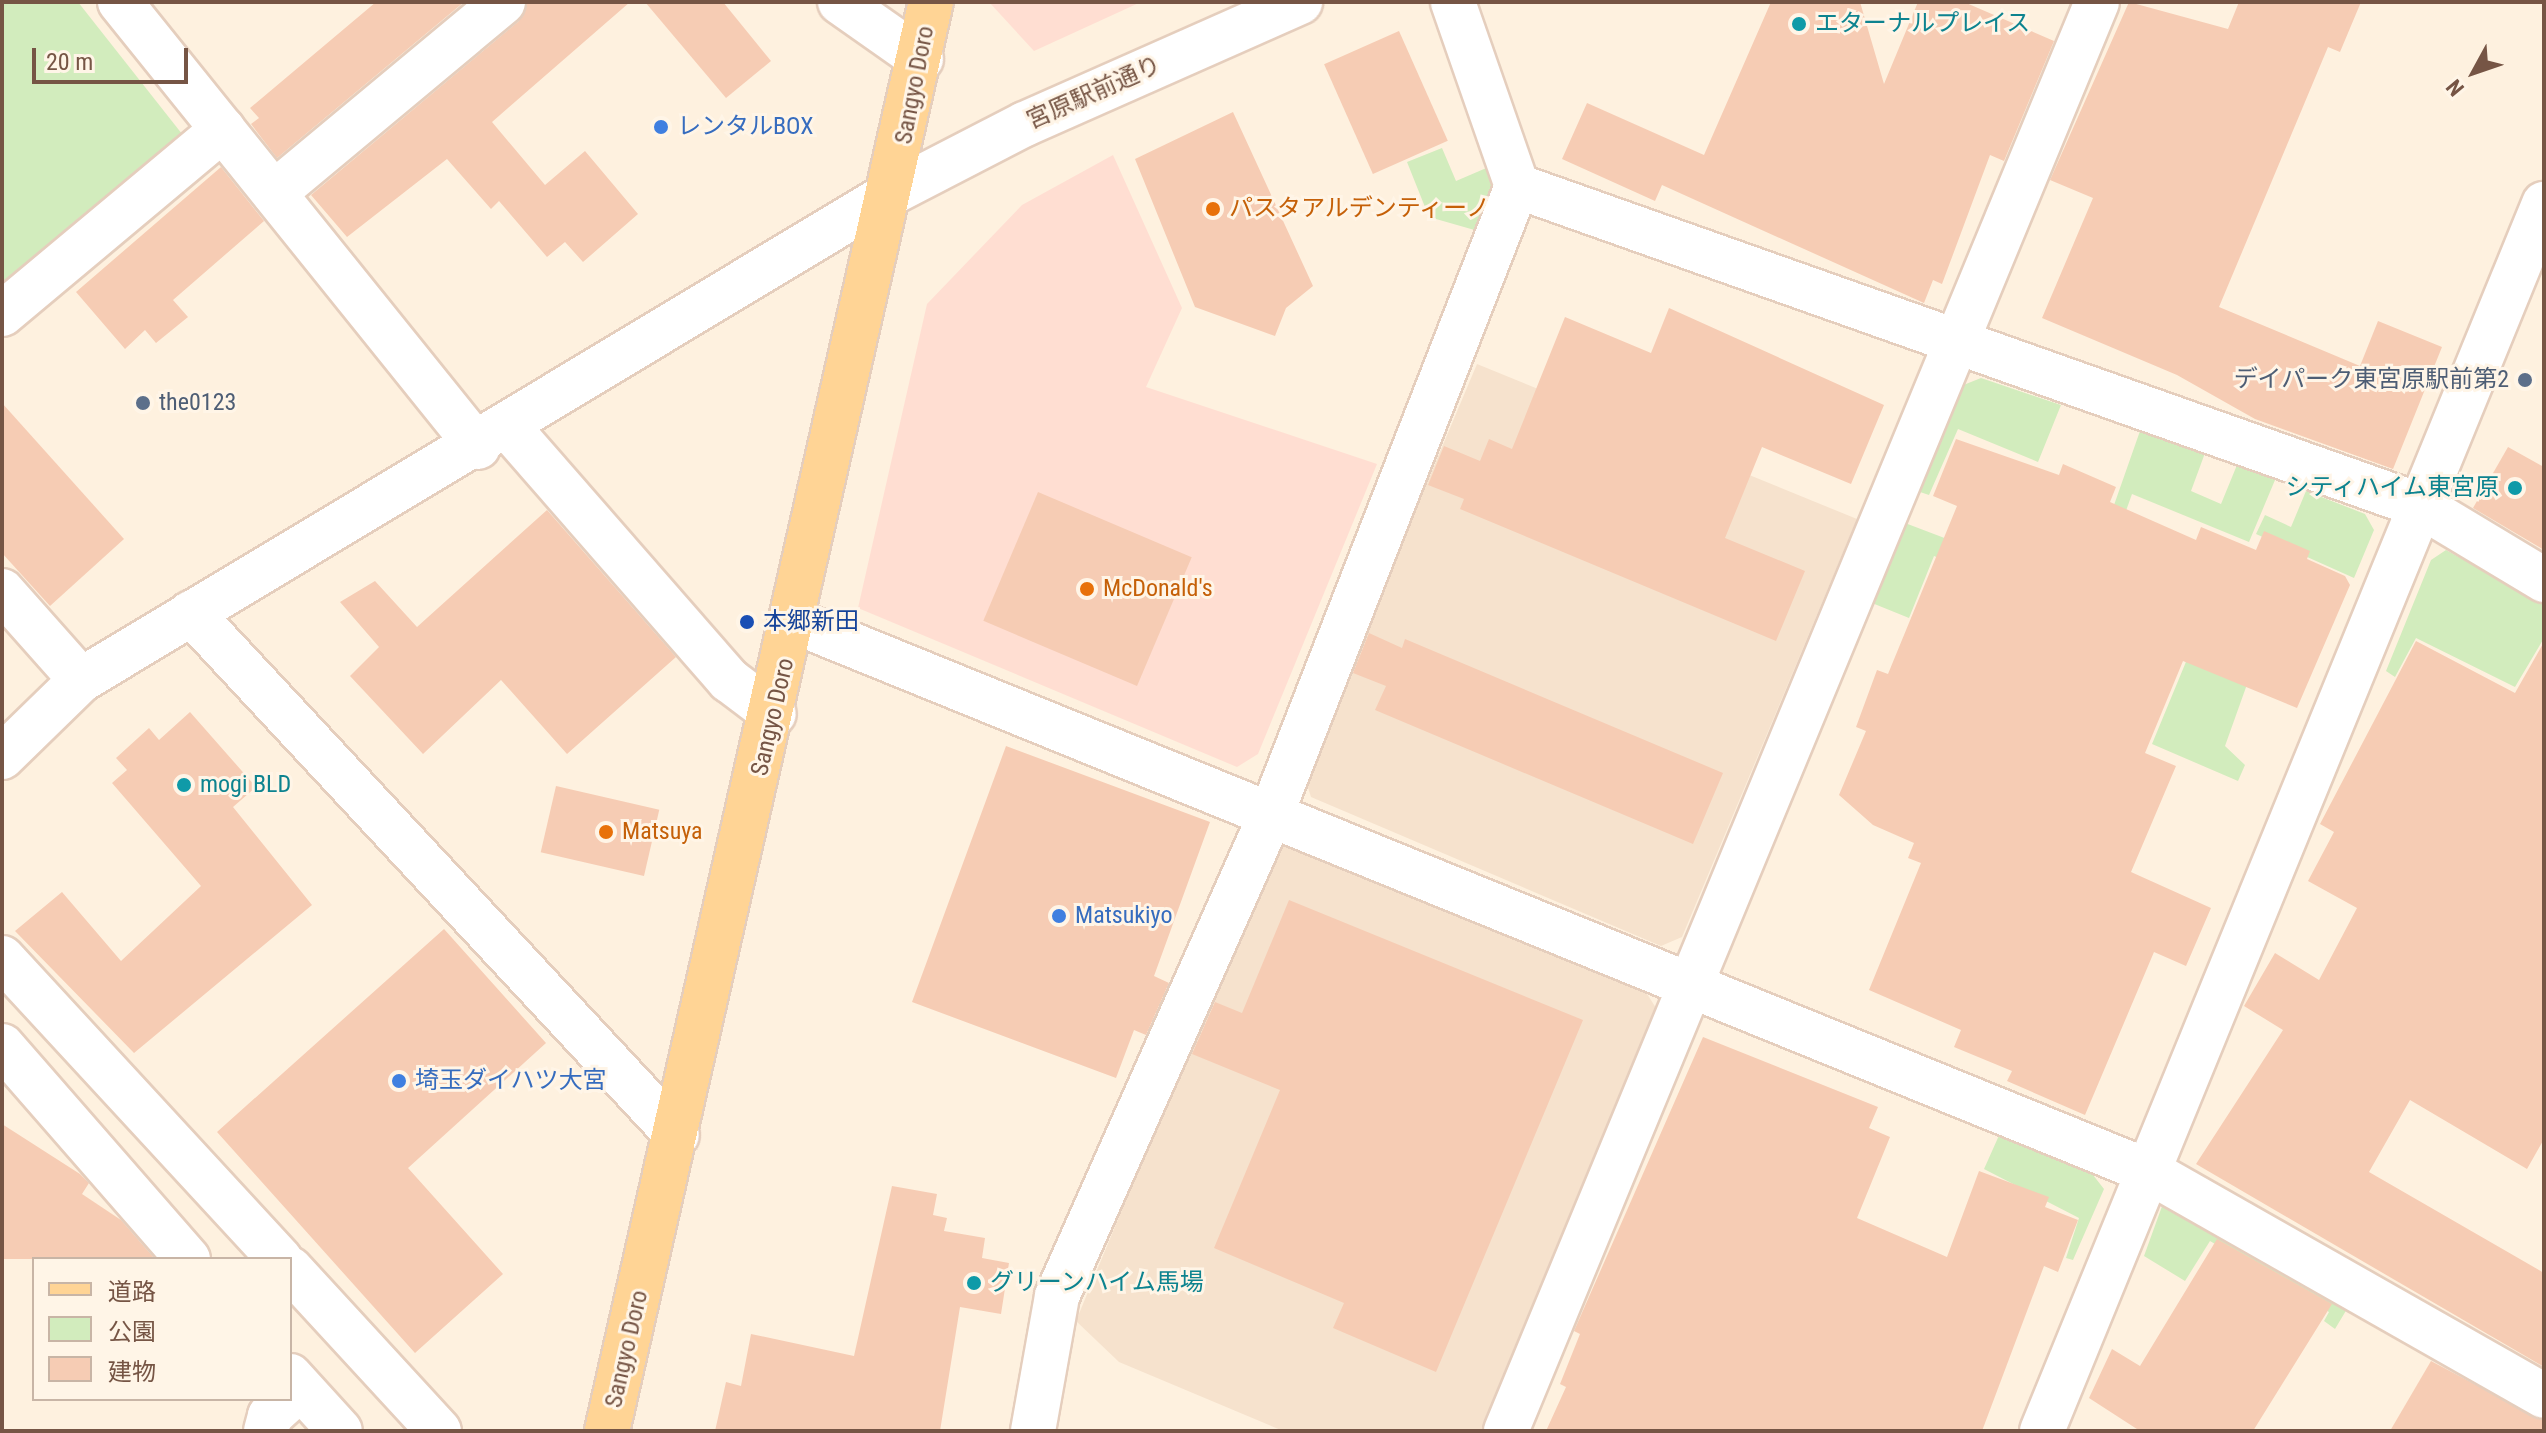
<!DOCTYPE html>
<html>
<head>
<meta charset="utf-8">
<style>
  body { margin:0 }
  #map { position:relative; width:2546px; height:1433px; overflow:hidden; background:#fef1df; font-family:"Roboto Condensed","Noto Sans JP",sans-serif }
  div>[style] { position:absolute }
  .residential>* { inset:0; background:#f6e2cd }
  .commercial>* { inset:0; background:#ffded2 }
  .green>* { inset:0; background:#d2ecbd }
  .building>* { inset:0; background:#f6ccb4; transform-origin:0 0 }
  .roads { filter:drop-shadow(2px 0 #e5cebd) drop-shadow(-2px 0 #e5cebd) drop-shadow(0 2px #e5cebd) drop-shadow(0 -2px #e5cebd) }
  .street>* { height:44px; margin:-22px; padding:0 22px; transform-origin:22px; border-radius:22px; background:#fff }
  .secondary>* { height:44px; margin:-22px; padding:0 22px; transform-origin:22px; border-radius:22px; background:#fff }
  .primary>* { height:44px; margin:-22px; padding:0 22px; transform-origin:22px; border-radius:22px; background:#ffd495 }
  .dots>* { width:22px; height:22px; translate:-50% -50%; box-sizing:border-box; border:4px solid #fff5e7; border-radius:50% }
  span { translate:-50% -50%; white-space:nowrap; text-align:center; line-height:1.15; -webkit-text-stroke:6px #fff5e7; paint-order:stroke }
  .culture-label { font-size:24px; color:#0d838f }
  .left { translate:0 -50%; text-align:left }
  .right { translate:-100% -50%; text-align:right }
  .street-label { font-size:24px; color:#765545 }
  .shop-label { font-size:24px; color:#366cbe }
  .food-label { font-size:24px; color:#c56008 }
  .service-label { font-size:24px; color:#4e5e75 }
  .transit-label { font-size:24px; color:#164399 }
  .frame { position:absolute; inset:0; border:4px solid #765545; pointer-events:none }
  .legend { position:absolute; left:32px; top:1257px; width:260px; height:144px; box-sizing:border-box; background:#fff5e7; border:2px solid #c8b5a6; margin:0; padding:10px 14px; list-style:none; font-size:24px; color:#765545 }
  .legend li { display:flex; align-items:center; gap:16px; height:40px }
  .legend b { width:40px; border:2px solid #c8b5a6 }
  .north { position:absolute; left:2434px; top:32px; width:80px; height:80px; -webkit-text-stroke:6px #fff5e7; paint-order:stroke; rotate:230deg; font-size:22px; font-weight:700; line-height:32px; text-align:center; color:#765545 }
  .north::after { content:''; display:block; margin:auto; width:28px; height:36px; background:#765545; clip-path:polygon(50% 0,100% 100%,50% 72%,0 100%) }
  .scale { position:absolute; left:32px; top:48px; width:156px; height:36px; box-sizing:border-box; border:4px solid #765545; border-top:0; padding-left:10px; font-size:24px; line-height:28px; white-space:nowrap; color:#765545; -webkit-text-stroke:6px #fff5e7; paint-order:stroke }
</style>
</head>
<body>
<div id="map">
  <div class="residential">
    <i style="clip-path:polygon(1477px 364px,1857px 519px,1682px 937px,1661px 946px,1311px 797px,1304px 775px)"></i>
    <i style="clip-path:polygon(1297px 839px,1642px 986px,1656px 1008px,1484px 1431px,1283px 1431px,1119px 1362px,1076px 1321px,1271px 849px)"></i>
  </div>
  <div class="commercial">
    <i style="clip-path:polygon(989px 2px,1141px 2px,1034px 51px)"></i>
    <i style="clip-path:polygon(1113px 155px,1182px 308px,1146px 387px,1377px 464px,1258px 754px,1237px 767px,858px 608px,927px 304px,1022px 205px)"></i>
  </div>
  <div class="green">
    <i style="clip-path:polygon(2px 2px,78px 2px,186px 139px,2px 290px)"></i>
    <i style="clip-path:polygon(1442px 148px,1456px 181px,1491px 166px,1494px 186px,1478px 231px,1429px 217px,1407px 162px)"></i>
    <i style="clip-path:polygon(1981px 378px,2061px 405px,2038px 462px,1958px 429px,1929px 495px,1917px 491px,1961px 386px)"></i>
    <i style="clip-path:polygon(2140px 431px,2205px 453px,2191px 491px,2221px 504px,2237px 465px,2275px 480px,2249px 542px,2132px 494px,2112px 550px,2100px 545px)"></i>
    <i style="clip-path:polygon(2306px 491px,2365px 514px,2374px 530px,2354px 578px,2256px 534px,2265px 515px,2291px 527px)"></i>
    <i style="clip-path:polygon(1905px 523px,2005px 561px,2016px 591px,1934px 556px,1909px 618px,1872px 603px)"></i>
    <i style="clip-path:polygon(2446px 550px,2544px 604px,2544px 638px,2515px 687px,2416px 638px,2395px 677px,2386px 671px,2431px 560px)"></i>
    <i style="clip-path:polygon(2265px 634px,2225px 746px,2245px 765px,2238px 781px,2152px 744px,2195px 640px)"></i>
    <i style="clip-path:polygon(2001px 1131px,2086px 1166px,2104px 1189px,2073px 1260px,2066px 1258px,2079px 1218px,1984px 1169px)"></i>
    <i style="clip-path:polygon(2165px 1198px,2350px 1304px,2335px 1329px,2324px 1321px,2329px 1312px,2210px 1241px,2185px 1281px,2144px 1256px)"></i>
  </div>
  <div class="building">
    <i style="clip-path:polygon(376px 2px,464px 2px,277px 158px,251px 124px,259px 118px,250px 108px)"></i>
    <i style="clip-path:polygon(527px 2px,630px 2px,492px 122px,545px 185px,585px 151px,638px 214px,583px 262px,565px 242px,547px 257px,499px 201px,491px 209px,447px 159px,347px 237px,311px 195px,519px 21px)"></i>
    <i style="clip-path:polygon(645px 2px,723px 2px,771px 61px,726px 98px)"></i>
    <i style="clip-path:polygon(1771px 2px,1860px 2px,1884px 84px,1918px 2px,1964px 2px,2054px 41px,2004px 161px,1990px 155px,1942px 284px,1933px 280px,1924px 303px,1662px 185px,1655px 201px,1562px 159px,1587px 103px,1704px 155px)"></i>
    <i style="clip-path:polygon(2129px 2px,2228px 29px,2239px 2px,2361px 2px,2340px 52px,2328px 47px,2219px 307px,2360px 366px,2378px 321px,2442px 347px,2393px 469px,2255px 419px,2177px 375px,2042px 318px,2093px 198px,2050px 180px)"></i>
    <i style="left:1399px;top:31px;width:120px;height:82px;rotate:66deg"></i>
    <i style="clip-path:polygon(1233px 112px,1313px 286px,1286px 308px,1275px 336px,1195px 307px,1135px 159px)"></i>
    <i style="clip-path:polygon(221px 167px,264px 221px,173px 300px,188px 317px,156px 343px,145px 330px,125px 349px,76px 292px)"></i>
    <i style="clip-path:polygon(1669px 308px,1884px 405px,1851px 484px,1762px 447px,1725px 538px,1805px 571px,1776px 641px,1460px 509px,1464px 499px,1428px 485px,1444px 446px,1480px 461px,1489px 439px,1512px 449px,1565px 317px,1651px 353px)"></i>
    <i style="clip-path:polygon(2px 403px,124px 539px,50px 606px,2px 553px)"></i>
    <i style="clip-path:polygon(1956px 439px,2059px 475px,2063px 464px,2116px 487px,2110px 502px,2196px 540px,2201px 527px,2256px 550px,2264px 531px,2310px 551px,2307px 559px,2345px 576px,2350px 585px,2297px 708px,2183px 661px,2145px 753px,2176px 766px,2131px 872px,2211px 908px,2186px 966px,2154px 952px,2085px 1115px,2007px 1081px,2012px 1071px,1954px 1047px,1961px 1030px,1869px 990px,1921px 863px,1908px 858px,1914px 843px,1873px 825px,1839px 795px,1866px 731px,1856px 727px,1877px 670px,1888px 674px,1957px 506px,1933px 496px)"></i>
    <i style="clip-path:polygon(2508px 447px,2544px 467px,2544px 550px,2473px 508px)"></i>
    <i style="left:1038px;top:492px;width:167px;height:140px;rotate:23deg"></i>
    <i style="clip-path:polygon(547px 510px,676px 657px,567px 754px,501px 680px,423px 754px,350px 676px,379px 647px,340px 602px,375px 581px,417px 627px)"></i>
    <i style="clip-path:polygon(1369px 633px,1402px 648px,1405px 639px,1723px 773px,1693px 844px,1375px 710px,1386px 686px,1353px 673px)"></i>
    <i style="clip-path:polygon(2416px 641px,2515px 693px,2544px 642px,2544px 1139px,2527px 1169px,2410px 1100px,2369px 1172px,2544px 1273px,2544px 1367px,2196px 1164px,2283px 1030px,2244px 1006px,2275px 953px,2319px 980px,2357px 908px,2308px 881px,2334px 832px,2320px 824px)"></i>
    <i style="clip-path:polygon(190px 712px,256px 787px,233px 807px,312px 905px,134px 1053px,15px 931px,62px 892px,121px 961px,201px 886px,112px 783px,127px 770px,116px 758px,149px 728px,159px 740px)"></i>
    <i style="clip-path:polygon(1006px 746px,1210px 822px,1154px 976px,1169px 983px,1146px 1035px,1134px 1030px,1116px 1078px,912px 1002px)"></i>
    <i style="left:556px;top:786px;width:106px;height:68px;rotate:13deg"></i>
    <i style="clip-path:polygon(1289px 900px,1583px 1020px,1436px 1372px,1333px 1328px,1344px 1303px,1214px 1248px,1280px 1090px,1192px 1054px,1215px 1002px,1242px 1013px)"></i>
    <i style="clip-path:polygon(444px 929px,546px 1043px,408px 1168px,503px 1274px,415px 1353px,217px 1132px)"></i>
    <i style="clip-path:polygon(1703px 1037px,1878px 1107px,1869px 1128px,1890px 1137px,1857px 1218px,1947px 1257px,1979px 1171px,2049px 1197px,2045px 1207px,2078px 1220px,2058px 1272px,2044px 1266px,1982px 1431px,1546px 1431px,1566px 1387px,1560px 1384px,1580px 1334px,1574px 1331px)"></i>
    <i style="clip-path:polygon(2px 1124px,80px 1174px,89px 1183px,82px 1194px,121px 1220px,155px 1259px,2px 1259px)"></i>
    <i style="clip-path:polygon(892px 1186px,937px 1194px,933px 1215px,947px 1218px,944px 1231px,985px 1238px,982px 1258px,1009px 1263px,1001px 1314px,960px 1307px,940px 1431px,715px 1431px,726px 1382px,741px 1386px,751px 1334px,854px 1356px)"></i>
    <i style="clip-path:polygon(2217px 1239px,2332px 1304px,2253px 1431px,2140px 1431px,2089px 1398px,2112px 1349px,2140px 1366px)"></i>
    <i style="clip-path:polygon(2431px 1361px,2544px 1421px,2544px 1431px,2390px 1431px)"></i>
  </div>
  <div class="roads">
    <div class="street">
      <i style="left:120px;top:2px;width:571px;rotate:51.18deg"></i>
      <i style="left:840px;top:2px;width:99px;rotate:35.1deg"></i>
      <i style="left:1517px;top:186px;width:959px;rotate:19.49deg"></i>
      <i style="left:2421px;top:506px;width:144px;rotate:31deg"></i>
      <i style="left:274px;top:193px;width:298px;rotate:-39.8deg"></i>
      <i style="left:2px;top:314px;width:288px;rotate:-39.9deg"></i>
      <i style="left:509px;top:428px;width:335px;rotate:48.9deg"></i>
      <i style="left:729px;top:680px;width:56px;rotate:37.1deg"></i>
      <i style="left:2px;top:591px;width:119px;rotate:48.4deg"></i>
      <i style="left:191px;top:613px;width:713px;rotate:47.05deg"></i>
      <i style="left:796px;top:622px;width:1461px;rotate:22.11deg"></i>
      <i style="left:2150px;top:1172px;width:453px;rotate:29.6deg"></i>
      <i style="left:2px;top:958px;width:410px;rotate:47.3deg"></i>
      <i style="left:2px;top:1046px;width:283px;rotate:48.9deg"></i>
      <i style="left:290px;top:1269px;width:220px;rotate:47.4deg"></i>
      <i style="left:290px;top:1376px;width:74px;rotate:47.7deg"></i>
      <i style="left:266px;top:1431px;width:16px;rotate:-75deg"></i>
      <i style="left:270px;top:1416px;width:25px;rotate:-42deg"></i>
      <i style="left:1033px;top:1431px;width:137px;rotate:-79.9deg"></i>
      <i style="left:1057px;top:1296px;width:530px;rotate:-66.05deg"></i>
      <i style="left:1272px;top:812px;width:672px;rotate:-68.63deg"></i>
      <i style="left:1517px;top:186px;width:195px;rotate:-109.2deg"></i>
      <i style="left:1506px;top:1431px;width:1546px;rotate:-67.53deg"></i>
      <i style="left:2042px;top:1431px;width:1326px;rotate:-67.75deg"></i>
    </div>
    <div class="secondary">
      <i style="left:2px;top:757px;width:110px;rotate:-44.3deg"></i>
      <i style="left:81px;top:680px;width:947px;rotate:-31.01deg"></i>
      <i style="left:893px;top:192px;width:148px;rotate:-27.3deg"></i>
      <i style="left:1025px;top:124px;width:301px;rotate:-23.9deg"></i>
    </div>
    <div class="primary">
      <i style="left:607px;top:1431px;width:1465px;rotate:-77.23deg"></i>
    </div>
  </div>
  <div class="dots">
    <i style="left:1799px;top:24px;background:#0f9aa8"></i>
    <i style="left:661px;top:127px;background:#3f7fe0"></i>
    <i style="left:1213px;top:209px;background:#e8710a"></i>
    <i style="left:2525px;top:380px;background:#5c6f8a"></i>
    <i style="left:143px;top:403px;background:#5c6f8a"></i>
    <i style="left:2515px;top:488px;background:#0f9aa8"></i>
    <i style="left:1087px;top:589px;background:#e8710a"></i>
    <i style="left:747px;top:622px;background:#1a4fb4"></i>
    <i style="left:184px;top:785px;background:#0f9aa8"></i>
    <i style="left:606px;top:832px;background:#e8710a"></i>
    <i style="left:1059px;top:916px;background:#3f7fe0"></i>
    <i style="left:399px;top:1081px;background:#3f7fe0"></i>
    <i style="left:974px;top:1283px;background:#0f9aa8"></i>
  </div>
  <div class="culture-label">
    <span class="left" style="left:1815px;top:24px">エターナルプレイス</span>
    <span class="right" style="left:2499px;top:488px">シティハイム東宮原</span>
    <span class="left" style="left:200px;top:785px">mogi BLD</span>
    <span class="left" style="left:990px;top:1283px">グリーンハイム馬場</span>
  </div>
  <div class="street-label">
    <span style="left:915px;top:85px;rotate:-79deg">Sangyo Doro</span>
    <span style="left:1094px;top:93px;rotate:-24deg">宮原駅前通り</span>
    <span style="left:773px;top:717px;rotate:-77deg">Sangyo Doro</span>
    <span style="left:627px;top:1349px;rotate:-77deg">Sangyo Doro</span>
  </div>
  <div class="shop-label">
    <span class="left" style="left:677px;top:127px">レンタルBOX</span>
    <span class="left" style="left:1075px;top:916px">Matsukiyo</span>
    <span class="left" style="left:415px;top:1081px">埼玉ダイハツ大宮</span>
  </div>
  <div class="food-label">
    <span class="left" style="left:1229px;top:209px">パスタアルデンティーノ</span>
    <span class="left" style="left:1103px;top:589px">McDonald's</span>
    <span class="left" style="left:622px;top:832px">Matsuya</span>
  </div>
  <div class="service-label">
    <span class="right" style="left:2509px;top:380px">デイパーク東宮原駅前第2</span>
    <span class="left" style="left:159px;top:403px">the0123</span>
  </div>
  <div class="transit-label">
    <span class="left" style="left:763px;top:622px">本郷新田</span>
  </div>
  <div class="frame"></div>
  <ul class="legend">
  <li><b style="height:10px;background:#ffd495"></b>道路</li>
  <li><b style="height:22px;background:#d2ecbd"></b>公園</li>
  <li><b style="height:22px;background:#f6ccb4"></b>建物</li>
  </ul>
  <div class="north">N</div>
  <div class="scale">20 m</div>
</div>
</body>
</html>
